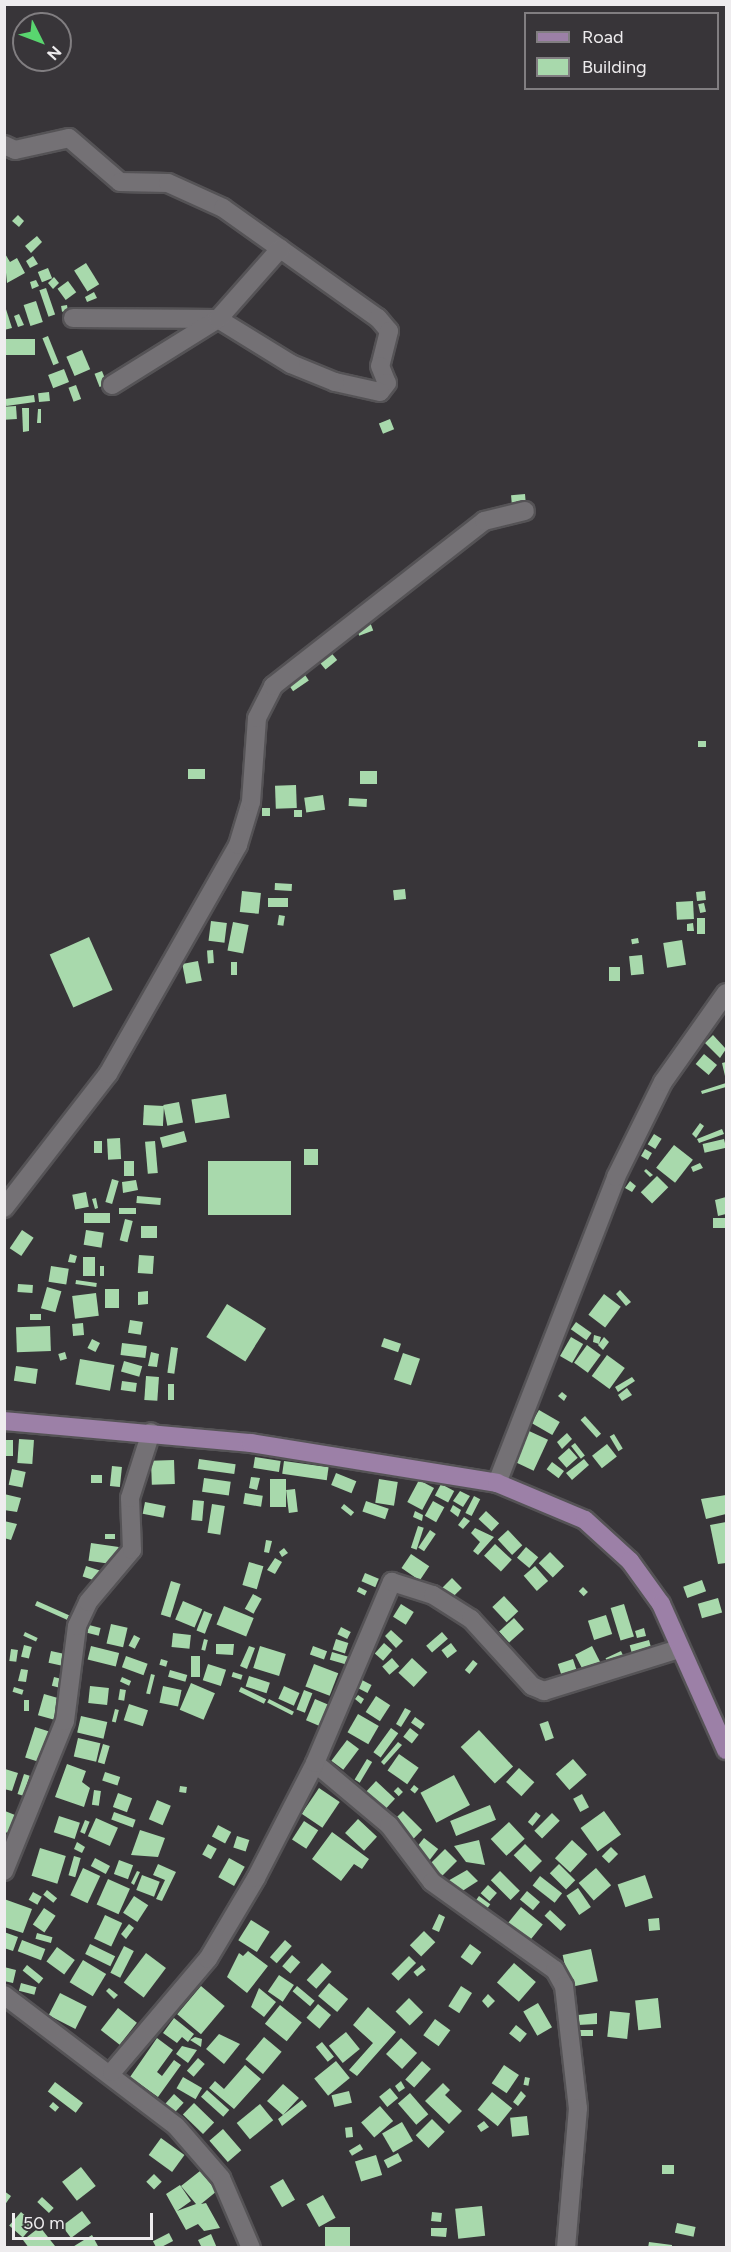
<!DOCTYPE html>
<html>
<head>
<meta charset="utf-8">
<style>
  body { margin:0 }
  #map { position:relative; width:731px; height:2252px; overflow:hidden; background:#383539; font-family:Figtree,sans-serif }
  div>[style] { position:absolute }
  .building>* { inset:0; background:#a8d9ac; transform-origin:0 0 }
  .roads { filter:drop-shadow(2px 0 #555356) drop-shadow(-2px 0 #555356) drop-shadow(0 2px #555356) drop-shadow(0 -2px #555356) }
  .minor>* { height:18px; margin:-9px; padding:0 9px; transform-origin:9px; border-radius:9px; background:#747175 }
  .major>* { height:18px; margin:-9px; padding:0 9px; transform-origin:9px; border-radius:9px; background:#9c80a7 }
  span { translate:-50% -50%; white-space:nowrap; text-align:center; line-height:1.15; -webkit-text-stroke:6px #383539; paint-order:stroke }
  .frame { position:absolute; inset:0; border:6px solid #eeecee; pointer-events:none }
  .legend { position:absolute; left:524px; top:12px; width:195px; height:78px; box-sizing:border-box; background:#383539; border:2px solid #817e81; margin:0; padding:8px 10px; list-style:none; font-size:18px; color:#eeecee }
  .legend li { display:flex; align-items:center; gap:12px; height:30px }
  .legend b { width:30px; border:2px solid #817e81 }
  .north { position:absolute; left:12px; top:12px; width:60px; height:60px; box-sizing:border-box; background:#383539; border:2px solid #817e81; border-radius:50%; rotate:132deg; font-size:16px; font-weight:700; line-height:24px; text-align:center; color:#eeecee }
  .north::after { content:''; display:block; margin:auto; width:21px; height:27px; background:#59d56f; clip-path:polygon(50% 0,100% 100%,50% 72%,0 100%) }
  .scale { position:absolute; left:12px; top:2213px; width:141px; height:27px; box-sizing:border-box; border:3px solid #eeecee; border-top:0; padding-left:8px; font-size:18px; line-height:21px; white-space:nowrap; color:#eeecee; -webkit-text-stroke:4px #383539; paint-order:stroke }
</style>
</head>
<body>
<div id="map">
  <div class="building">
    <i style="clip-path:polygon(18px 215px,24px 221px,19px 227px,12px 221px)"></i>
    <i style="clip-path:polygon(37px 236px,42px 242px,31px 253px,25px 246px)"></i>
    <i style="clip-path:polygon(4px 252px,10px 262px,17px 258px,25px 273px,7px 283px)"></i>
    <i style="clip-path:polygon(33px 256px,38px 264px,30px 268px,26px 261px)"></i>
    <i style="left:86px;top:263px;width:25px;height:14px;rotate:58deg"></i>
    <i style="left:48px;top:268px;width:11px;height:11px;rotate:68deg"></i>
    <i style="clip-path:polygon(54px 277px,59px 283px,53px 289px,48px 283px)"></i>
    <i style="clip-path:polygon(36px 280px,39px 286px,32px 289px,30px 282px)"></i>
    <i style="left:68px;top:281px;width:14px;height:13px;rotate:54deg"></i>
    <i style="left:46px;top:288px;width:28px;height:7px;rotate:71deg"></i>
    <i style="clip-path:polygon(94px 292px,97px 298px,87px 302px,85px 297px)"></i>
    <i style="left:36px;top:301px;width:22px;height:13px;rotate:72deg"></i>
    <i style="clip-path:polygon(4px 303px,12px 328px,4px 330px)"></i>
    <i style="left:67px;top:305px;width:6px;height:6px;rotate:81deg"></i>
    <i style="clip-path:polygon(19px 314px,24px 325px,18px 327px,14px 316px)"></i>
    <i style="left:48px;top:336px;width:29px;height:6px;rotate:68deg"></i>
    <i style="left:35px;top:339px;width:16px;height:29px;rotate:90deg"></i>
    <i style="left:82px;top:350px;width:21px;height:17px;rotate:67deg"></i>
    <i style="left:64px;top:369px;width:14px;height:17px;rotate:69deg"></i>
    <i style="left:102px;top:371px;width:14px;height:8px;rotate:69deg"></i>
    <i style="left:76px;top:385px;width:15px;height:8px;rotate:70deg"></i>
    <i style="left:49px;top:392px;width:9px;height:11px;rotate:84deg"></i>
    <i style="left:34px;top:395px;width:7px;height:29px;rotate:82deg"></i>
    <i style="left:16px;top:406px;width:13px;height:12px;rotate:86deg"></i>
    <i style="clip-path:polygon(22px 408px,29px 408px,29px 431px,23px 432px)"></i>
    <i style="clip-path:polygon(38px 409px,41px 409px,41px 423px,37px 423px)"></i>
    <i style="left:390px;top:419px;width:11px;height:12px;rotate:68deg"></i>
    <i style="left:525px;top:494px;width:12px;height:14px;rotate:85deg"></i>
    <i style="left:370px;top:622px;width:9px;height:15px;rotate:69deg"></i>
    <i style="left:329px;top:650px;width:13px;height:15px;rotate:51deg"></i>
    <i style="left:301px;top:669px;width:14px;height:19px;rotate:56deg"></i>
    <i style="left:698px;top:741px;width:8px;height:6px"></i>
    <i style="left:188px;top:769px;width:17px;height:10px"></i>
    <i style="left:360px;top:771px;width:17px;height:13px"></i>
    <i style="left:296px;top:785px;width:23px;height:21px;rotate:88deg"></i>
    <i style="left:323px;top:795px;width:15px;height:19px;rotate:82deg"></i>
    <i style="left:349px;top:798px;width:18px;height:8px;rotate:3deg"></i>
    <i style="left:270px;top:808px;width:8px;height:8px;rotate:90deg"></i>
    <i style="left:294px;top:810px;width:8px;height:7px"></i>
    <i style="left:275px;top:883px;width:17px;height:7px;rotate:3deg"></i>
    <i style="left:405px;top:889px;width:10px;height:12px;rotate:84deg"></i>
    <i style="left:242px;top:891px;width:19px;height:21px;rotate:6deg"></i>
    <i style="left:705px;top:891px;width:9px;height:9px;rotate:84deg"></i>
    <i style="left:288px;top:898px;width:9px;height:20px;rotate:90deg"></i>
    <i style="left:693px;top:901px;width:18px;height:17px;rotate:87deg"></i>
    <i style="left:704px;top:903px;width:9px;height:6px;rotate:77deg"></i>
    <i style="left:279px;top:915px;width:6px;height:10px;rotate:9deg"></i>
    <i style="left:697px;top:918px;width:8px;height:16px"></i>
    <i style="left:211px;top:921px;width:16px;height:20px;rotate:7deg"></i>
    <i style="left:233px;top:922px;width:16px;height:29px;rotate:11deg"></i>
    <i style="clip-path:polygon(693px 923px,694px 931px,687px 931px,687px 924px)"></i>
    <i style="left:89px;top:937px;width:58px;height:43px;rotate:66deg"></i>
    <i style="left:638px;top:938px;width:5px;height:7px;rotate:79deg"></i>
    <i style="left:682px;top:940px;width:25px;height:19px;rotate:81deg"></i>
    <i style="left:213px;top:950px;width:13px;height:6px;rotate:86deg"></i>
    <i style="left:642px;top:955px;width:19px;height:13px;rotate:84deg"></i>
    <i style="left:198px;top:961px;width:20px;height:16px;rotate:79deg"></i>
    <i style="left:231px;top:962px;width:6px;height:13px"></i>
    <i style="left:609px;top:967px;width:11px;height:14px"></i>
    <i style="clip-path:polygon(713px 1035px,726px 1049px,720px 1058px,705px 1043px)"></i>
    <i style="left:704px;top:1054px;width:17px;height:13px;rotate:40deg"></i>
    <i style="clip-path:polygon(726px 1062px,726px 1075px,725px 1076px,722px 1063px)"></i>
    <i style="clip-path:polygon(726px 1083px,726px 1087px,702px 1094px,701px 1091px)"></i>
    <i style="left:226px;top:1094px;width:24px;height:35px;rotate:81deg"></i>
    <i style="left:179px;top:1102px;width:21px;height:16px;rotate:79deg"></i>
    <i style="left:144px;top:1105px;width:20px;height:20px;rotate:3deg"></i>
    <i style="clip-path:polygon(700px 1123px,704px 1126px,696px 1138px,692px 1134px)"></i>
    <i style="clip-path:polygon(722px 1129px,724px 1134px,699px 1143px,697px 1139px)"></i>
    <i style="left:184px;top:1131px;width:11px;height:25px;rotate:75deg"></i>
    <i style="left:654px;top:1134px;width:9px;height:12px;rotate:32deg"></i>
    <i style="left:120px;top:1138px;width:21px;height:13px;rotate:87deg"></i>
    <i style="left:724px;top:1139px;width:9px;height:22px;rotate:77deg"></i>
    <i style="left:94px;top:1141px;width:8px;height:12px"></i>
    <i style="left:155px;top:1141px;width:32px;height:10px;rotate:85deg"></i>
    <i style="left:674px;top:1145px;width:24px;height:29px;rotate:38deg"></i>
    <i style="left:304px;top:1149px;width:14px;height:16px"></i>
    <i style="left:645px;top:1149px;width:8px;height:8px;rotate:30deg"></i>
    <i style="left:124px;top:1161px;width:10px;height:15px"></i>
    <i style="left:208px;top:1161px;width:83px;height:54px"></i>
    <i style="clip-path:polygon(700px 1163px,703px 1168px,693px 1172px,691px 1167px)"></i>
    <i style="clip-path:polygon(646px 1169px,653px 1175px,650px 1177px,644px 1171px)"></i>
    <i style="left:657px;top:1176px;width:16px;height:23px;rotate:45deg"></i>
    <i style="left:112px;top:1179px;width:7px;height:24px;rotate:16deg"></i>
    <i style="clip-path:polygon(136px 1180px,138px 1190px,123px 1193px,122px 1182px)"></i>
    <i style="clip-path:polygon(630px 1181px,636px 1186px,632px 1192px,625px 1188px)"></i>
    <i style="left:86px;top:1192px;width:15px;height:14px;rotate:79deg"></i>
    <i style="left:137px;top:1196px;width:24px;height:7px;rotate:5deg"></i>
    <i style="clip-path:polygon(726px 1197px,726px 1214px,718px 1216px,715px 1200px)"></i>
    <i style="clip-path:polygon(96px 1198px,98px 1208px,95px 1209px,92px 1199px)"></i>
    <i style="left:119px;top:1208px;width:17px;height:6px"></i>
    <i style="left:110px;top:1213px;width:10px;height:26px;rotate:90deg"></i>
    <i style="left:713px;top:1218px;width:13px;height:10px"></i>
    <i style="left:125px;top:1219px;width:8px;height:22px;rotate:14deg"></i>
    <i style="left:141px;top:1226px;width:16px;height:12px"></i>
    <i style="left:22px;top:1230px;width:14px;height:22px;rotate:34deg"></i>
    <i style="left:86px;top:1230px;width:18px;height:15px;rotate:9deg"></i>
    <i style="clip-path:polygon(70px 1254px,77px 1256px,75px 1263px,68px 1262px)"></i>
    <i style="left:139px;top:1255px;width:15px;height:18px;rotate:4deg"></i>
    <i style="left:83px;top:1257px;width:12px;height:19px"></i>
    <i style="left:51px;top:1266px;width:18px;height:16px;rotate:9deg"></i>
    <i style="left:100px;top:1266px;width:4px;height:10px"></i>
    <i style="left:76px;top:1280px;width:21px;height:4px;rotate:8deg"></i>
    <i style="left:18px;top:1284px;width:15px;height:8px;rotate:4deg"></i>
    <i style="left:47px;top:1287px;width:15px;height:22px;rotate:16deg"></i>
    <i style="left:105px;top:1289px;width:14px;height:19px"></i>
    <i style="clip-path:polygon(620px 1290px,631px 1302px,626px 1306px,616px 1294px)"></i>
    <i style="clip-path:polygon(148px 1291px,148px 1304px,138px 1305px,138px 1292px)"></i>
    <i style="left:96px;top:1293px;width:23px;height:24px;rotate:83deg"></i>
    <i style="left:604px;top:1294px;width:21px;height:26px;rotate:37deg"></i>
    <i style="left:227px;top:1304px;width:46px;height:39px;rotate:32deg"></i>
    <i style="left:41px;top:1314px;width:6px;height:11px;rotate:90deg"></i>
    <i style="left:130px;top:1320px;width:13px;height:13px;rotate:9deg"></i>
    <i style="left:576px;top:1322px;width:19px;height:9px;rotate:35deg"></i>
    <i style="left:83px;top:1323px;width:12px;height:11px;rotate:85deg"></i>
    <i style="left:50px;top:1326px;width:25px;height:34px;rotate:88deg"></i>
    <i style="clip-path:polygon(594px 1335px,601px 1337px,599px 1344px,593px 1342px)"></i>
    <i style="left:571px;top:1337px;width:14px;height:22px;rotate:30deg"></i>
    <i style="clip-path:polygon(604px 1337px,609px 1342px,603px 1350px,598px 1345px)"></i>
    <i style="left:384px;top:1338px;width:18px;height:9px;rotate:19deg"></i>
    <i style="left:92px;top:1339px;width:9px;height:10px;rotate:27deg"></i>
    <i style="left:122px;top:1343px;width:25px;height:12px;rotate:7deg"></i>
    <i style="left:587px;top:1345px;width:17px;height:22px;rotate:36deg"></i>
    <i style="left:171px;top:1347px;width:7px;height:26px;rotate:8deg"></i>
    <i style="left:65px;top:1352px;width:7px;height:7px;rotate:74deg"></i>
    <i style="clip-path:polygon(151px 1352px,159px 1354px,157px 1367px,148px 1366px)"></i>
    <i style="left:403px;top:1353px;width:18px;height:28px;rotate:19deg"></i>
    <i style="left:607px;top:1355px;width:22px;height:26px;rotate:36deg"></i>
    <i style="left:80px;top:1359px;width:35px;height:26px;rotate:10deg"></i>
    <i style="left:124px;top:1361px;width:19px;height:11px;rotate:16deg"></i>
    <i style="left:16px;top:1366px;width:22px;height:15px;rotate:8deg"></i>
    <i style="left:146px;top:1376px;width:13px;height:24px;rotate:4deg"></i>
    <i style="clip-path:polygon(632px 1377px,635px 1381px,618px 1392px,615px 1387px)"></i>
    <i style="left:122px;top:1381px;width:15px;height:9px;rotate:8deg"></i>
    <i style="left:168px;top:1384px;width:6px;height:16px"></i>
    <i style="clip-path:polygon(627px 1388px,632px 1395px,622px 1401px,618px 1395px)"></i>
    <i style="clip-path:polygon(562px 1392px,567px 1396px,564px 1401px,558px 1396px)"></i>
    <i style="left:539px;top:1410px;width:24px;height:15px;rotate:30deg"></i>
    <i style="left:585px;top:1416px;width:24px;height:6px;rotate:48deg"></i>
    <i style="left:529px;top:1431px;width:21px;height:34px;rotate:25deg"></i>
    <i style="clip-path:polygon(567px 1433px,572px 1439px,562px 1449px,557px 1442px)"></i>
    <i style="left:614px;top:1434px;width:17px;height:5px;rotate:59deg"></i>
    <i style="left:19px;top:1439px;width:15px;height:24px;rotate:4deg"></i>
    <i style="left:4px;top:1440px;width:9px;height:16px"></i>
    <i style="left:575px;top:1443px;width:16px;height:5px;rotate:52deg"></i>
    <i style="left:607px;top:1444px;width:16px;height:19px;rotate:52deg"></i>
    <i style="left:569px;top:1448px;width:13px;height:15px;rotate:48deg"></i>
    <i style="left:255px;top:1457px;width:26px;height:11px;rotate:9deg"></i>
    <i style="left:199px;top:1459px;width:37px;height:10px;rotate:8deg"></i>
    <i style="clip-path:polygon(584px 1459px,589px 1465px,572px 1480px,566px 1473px)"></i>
    <i style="left:174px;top:1460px;width:24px;height:23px;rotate:88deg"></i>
    <i style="left:284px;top:1461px;width:45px;height:13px;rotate:8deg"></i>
    <i style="left:552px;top:1462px;width:15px;height:9px;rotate:37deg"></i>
    <i style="left:112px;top:1466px;width:10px;height:20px;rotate:6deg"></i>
    <i style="left:12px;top:1469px;width:14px;height:16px;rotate:12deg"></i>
    <i style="left:336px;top:1473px;width:22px;height:13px;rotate:22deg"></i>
    <i style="left:91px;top:1475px;width:11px;height:8px"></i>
    <i style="clip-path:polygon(251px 1477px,260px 1478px,257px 1490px,249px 1488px)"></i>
    <i style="left:204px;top:1478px;width:27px;height:14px;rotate:8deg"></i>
    <i style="left:270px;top:1479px;width:16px;height:28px"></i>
    <i style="left:379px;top:1479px;width:19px;height:24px;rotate:9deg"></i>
    <i style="left:419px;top:1480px;width:17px;height:25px;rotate:28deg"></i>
    <i style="left:441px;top:1484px;width:15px;height:13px;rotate:28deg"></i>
    <i style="left:295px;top:1489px;width:23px;height:9px;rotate:83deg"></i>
    <i style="clip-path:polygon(460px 1491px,470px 1496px,463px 1507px,453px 1501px)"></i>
    <i style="left:245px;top:1493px;width:18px;height:11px;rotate:9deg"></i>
    <i style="clip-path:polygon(4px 1494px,21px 1498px,17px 1512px,4px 1510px)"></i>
    <i style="clip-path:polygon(726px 1495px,726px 1514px,706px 1519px,701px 1499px)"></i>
    <i style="left:474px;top:1496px;width:7px;height:19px;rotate:27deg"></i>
    <i style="left:193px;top:1500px;width:11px;height:20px;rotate:5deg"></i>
    <i style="left:366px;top:1501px;width:24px;height:11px;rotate:19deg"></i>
    <i style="left:433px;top:1501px;width:13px;height:17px;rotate:29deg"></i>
    <i style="left:145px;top:1502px;width:21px;height:12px;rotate:11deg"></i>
    <i style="left:212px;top:1504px;width:13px;height:29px;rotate:9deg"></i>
    <i style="left:344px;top:1504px;width:13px;height:5px;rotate:39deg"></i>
    <i style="clip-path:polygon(453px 1505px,461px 1510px,458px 1517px,450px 1511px)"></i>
    <i style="clip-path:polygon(415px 1511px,423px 1515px,422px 1521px,413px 1517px)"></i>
    <i style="left:486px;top:1511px;width:18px;height:11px;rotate:43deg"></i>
    <i style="clip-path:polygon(464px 1517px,470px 1521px,463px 1529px,458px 1525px)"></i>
    <i style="clip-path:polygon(4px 1521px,17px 1524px,11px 1540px,4px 1538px)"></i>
    <i style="clip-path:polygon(726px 1522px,726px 1563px,718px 1564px,710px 1525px)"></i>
    <i style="left:418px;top:1526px;width:6px;height:23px;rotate:18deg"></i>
    <i style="clip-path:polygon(475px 1528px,494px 1537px,478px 1555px,473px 1551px,480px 1542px,471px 1533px)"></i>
    <i style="left:430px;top:1530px;width:7px;height:21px;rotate:34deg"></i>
    <i style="left:508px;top:1530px;width:21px;height:14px;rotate:47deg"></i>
    <i style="left:105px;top:1534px;width:10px;height:5px"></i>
    <i style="clip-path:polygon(266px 1540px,272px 1541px,269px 1553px,264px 1552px)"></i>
    <i style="left:91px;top:1543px;width:28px;height:18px;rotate:8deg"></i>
    <i style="left:495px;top:1544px;width:23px;height:16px;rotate:43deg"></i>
    <i style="left:526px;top:1547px;width:16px;height:14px;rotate:40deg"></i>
    <i style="clip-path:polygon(284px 1548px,288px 1553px,282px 1557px,279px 1552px)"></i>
    <i style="left:550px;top:1552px;width:20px;height:16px;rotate:45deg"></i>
    <i style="left:411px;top:1554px;width:22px;height:17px;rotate:34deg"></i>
    <i style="clip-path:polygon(275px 1558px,282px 1562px,275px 1574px,267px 1570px)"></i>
    <i style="left:249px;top:1562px;width:15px;height:24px;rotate:16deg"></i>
    <i style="left:86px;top:1566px;width:20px;height:11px;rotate:18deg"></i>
    <i style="left:535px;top:1566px;width:20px;height:15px;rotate:49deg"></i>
    <i style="left:365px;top:1573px;width:15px;height:9px;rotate:23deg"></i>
    <i style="left:452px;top:1578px;width:14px;height:19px;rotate:45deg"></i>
    <i style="left:702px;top:1580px;width:12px;height:20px;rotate:70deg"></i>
    <i style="left:171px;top:1581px;width:10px;height:35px;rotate:17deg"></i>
    <i style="left:359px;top:1587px;width:9px;height:5px;rotate:27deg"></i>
    <i style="left:583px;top:1587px;width:7px;height:6px;rotate:45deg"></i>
    <i style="left:253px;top:1594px;width:10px;height:17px;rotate:29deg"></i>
    <i style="left:504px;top:1596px;width:21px;height:16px;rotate:47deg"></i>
    <i style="left:718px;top:1598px;width:15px;height:21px;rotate:74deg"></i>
    <i style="left:37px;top:1601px;width:35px;height:5px;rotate:24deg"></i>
    <i style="left:183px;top:1601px;width:21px;height:20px;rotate:23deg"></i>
    <i style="left:401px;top:1604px;width:15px;height:15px;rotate:32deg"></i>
    <i style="left:624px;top:1604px;width:34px;height:14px;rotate:73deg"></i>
    <i style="left:224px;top:1606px;width:32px;height:20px;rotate:22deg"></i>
    <i style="left:204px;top:1611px;width:9px;height:21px;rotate:21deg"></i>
    <i style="left:606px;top:1615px;width:20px;height:19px;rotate:72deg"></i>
    <i style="left:514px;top:1618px;width:15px;height:20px;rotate:48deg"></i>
    <i style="left:111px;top:1624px;width:17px;height:20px;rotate:13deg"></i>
    <i style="left:89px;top:1625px;width:12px;height:8px;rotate:14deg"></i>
    <i style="left:341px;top:1627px;width:11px;height:8px;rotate:27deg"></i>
    <i style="clip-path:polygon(644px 1628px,646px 1636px,637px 1638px,635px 1631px)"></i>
    <i style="clip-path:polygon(391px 1630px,403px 1641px,396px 1648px,385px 1636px)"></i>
    <i style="left:25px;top:1632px;width:14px;height:4px;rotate:25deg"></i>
    <i style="left:442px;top:1632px;width:9px;height:21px;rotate:49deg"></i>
    <i style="left:173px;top:1633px;width:18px;height:14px;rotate:6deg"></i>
    <i style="left:134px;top:1635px;width:7px;height:12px;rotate:27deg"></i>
    <i style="left:204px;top:1639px;width:4px;height:11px;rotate:14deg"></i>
    <i style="left:336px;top:1639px;width:13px;height:11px;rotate:18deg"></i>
    <i style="left:649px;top:1640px;width:20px;height:20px;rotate:75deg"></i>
    <i style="left:384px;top:1643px;width:11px;height:14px;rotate:41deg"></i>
    <i style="left:451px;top:1643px;width:10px;height:12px;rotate:53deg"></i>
    <i style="clip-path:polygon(216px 1644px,234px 1644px,233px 1655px,216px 1654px)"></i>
    <i style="left:24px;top:1645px;width:8px;height:12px;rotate:14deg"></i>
    <i style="left:91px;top:1646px;width:29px;height:14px;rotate:14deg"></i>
    <i style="clip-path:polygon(249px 1646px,255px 1648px,247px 1669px,240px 1666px)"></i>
    <i style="left:260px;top:1646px;width:27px;height:23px;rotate:17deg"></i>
    <i style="left:313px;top:1646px;width:15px;height:9px;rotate:20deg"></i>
    <i style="left:592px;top:1646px;width:28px;height:19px;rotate:63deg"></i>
    <i style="left:11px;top:1649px;width:7px;height:12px;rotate:8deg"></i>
    <i style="left:51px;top:1651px;width:14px;height:12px;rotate:12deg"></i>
    <i style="left:621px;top:1651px;width:17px;height:17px;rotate:65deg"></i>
    <i style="left:332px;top:1652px;width:18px;height:8px;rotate:16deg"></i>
    <i style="left:126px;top:1656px;width:23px;height:12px;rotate:20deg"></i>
    <i style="left:191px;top:1656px;width:9px;height:21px"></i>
    <i style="left:392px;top:1658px;width:11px;height:13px;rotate:49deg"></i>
    <i style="left:412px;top:1658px;width:21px;height:20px;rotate:43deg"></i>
    <i style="left:161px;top:1659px;width:7px;height:6px;rotate:16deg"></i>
    <i style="left:573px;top:1659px;width:22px;height:16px;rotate:72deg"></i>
    <i style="left:473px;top:1660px;width:6px;height:13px;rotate:39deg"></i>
    <i style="left:208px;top:1664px;width:19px;height:17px;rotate:18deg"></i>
    <i style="left:314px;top:1664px;width:26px;height:24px;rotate:21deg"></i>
    <i style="clip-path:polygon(21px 1669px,28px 1670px,26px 1682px,18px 1681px)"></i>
    <i style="left:170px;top:1670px;width:18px;height:7px;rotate:16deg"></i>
    <i style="left:233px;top:1672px;width:10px;height:5px;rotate:17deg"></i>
    <i style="left:151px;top:1674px;width:4px;height:20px;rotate:14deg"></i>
    <i style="left:249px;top:1676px;width:22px;height:11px;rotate:18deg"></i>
    <i style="left:54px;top:1677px;width:12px;height:9px;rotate:14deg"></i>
    <i style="left:122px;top:1677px;width:10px;height:5px;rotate:24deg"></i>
    <i style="left:360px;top:1679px;width:13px;height:9px;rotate:27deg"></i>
    <i style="left:191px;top:1683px;width:26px;height:29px;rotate:23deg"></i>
    <i style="left:90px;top:1686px;width:19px;height:17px;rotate:6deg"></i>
    <i style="left:163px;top:1686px;width:19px;height:17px;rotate:12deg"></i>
    <i style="left:284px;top:1686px;width:17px;height:14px;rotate:24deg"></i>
    <i style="left:14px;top:1687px;width:10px;height:5px;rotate:17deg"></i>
    <i style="left:241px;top:1687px;width:28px;height:5px;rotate:26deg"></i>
    <i style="left:120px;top:1689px;width:6px;height:11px;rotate:9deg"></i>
    <i style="left:304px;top:1690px;width:9px;height:21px;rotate:21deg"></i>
    <i style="left:44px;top:1694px;width:18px;height:22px;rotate:16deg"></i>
    <i style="clip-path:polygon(358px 1695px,364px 1699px,361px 1704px,355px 1699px)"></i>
    <i style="left:376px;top:1696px;width:17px;height:19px;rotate:33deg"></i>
    <i style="left:269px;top:1699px;width:28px;height:4px;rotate:27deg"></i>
    <i style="left:315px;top:1699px;width:21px;height:23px;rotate:23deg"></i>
    <i style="left:24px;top:1700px;width:5px;height:11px"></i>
    <i style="left:129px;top:1704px;width:20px;height:17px;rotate:18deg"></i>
    <i style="clip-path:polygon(405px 1708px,411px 1711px,401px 1727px,396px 1724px)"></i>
    <i style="left:115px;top:1709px;width:4px;height:13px;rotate:14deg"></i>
    <i style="left:358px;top:1714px;width:24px;height:21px;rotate:30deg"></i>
    <i style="left:81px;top:1716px;width:27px;height:17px;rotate:13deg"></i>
    <i style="left:415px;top:1717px;width:12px;height:7px;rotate:35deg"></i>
    <i style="left:548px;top:1721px;width:18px;height:9px;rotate:71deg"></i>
    <i style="left:35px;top:1727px;width:19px;height:32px;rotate:18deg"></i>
    <i style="left:391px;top:1728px;width:9px;height:30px;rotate:36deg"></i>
    <i style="left:410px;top:1728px;width:11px;height:11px;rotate:38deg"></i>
    <i style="left:479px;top:1730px;width:50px;height:25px;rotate:47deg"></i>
    <i style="left:78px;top:1738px;width:23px;height:19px;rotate:13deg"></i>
    <i style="left:347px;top:1740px;width:15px;height:26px;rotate:37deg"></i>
    <i style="clip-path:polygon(398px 1742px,402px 1745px,384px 1765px,381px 1762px)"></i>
    <i style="left:103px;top:1744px;width:7px;height:19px;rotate:16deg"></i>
    <i style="left:399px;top:1754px;width:24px;height:20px;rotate:35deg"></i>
    <i style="left:367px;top:1759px;width:6px;height:24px;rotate:31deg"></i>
    <i style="left:573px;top:1759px;width:21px;height:23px;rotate:49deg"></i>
    <i style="clip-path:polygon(67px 1764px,86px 1771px,82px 1782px,90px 1788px,84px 1807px,55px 1797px)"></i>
    <i style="left:519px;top:1768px;width:21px;height:19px;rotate:43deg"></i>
    <i style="clip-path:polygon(5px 1769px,18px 1773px,12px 1791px,4px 1789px)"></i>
    <i style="left:105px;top:1772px;width:16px;height:9px;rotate:18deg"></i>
    <i style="left:24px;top:1774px;width:6px;height:21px;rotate:18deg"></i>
    <i style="left:454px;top:1775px;width:34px;height:38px;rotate:62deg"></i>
    <i style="left:376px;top:1781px;width:26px;height:18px;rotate:43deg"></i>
    <i style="left:414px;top:1785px;width:6px;height:6px;rotate:39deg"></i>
    <i style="left:180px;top:1786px;width:7px;height:6px;rotate:8deg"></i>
    <i style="left:398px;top:1787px;width:7px;height:6px;rotate:45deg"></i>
    <i style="left:319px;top:1788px;width:25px;height:31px;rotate:34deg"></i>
    <i style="left:94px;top:1790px;width:7px;height:15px;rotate:8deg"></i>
    <i style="left:118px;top:1793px;width:15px;height:15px;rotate:20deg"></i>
    <i style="left:582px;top:1794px;width:15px;height:10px;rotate:62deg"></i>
    <i style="left:157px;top:1800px;width:15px;height:21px;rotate:23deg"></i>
    <i style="left:490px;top:1805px;width:16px;height:43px;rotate:68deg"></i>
    <i style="clip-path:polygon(5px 1811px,15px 1815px,8px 1833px,5px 1832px)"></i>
    <i style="left:403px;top:1811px;width:27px;height:16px;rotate:45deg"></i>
    <i style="left:604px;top:1811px;width:29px;height:29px;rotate:54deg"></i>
    <i style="left:114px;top:1812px;width:23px;height:8px;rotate:20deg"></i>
    <i style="left:536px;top:1812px;width:6px;height:13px;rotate:39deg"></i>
    <i style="left:552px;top:1813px;width:11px;height:25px;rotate:45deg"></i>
    <i style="left:59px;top:1816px;width:22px;height:17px;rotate:18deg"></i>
    <i style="left:96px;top:1818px;width:24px;height:20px;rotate:24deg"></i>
    <i style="left:358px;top:1819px;width:26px;height:19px;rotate:43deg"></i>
    <i style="left:85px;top:1820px;width:5px;height:13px;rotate:22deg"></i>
    <i style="left:304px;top:1821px;width:17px;height:22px;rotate:33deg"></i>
    <i style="left:509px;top:1822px;width:23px;height:25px;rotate:47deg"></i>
    <i style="left:218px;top:1825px;width:15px;height:13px;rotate:28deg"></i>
    <i style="clip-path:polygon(140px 1830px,165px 1838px,158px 1857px,131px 1855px)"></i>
    <i style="clip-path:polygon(332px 1832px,369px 1859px,362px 1869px,354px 1864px,341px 1881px,312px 1859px)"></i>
    <i style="left:237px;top:1836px;width:13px;height:12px;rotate:18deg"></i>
    <i style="left:424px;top:1838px;width:18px;height:15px;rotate:38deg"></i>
    <i style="clip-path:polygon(479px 1840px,485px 1865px,466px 1862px,454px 1846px)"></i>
    <i style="left:572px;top:1840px;width:21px;height:25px;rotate:43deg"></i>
    <i style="clip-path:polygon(77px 1842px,85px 1847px,82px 1853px,74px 1849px)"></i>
    <i style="left:208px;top:1844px;width:10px;height:12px;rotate:29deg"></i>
    <i style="left:525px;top:1844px;width:24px;height:16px;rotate:45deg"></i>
    <i style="left:611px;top:1847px;width:10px;height:13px;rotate:45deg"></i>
    <i style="left:40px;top:1848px;width:27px;height:29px;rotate:17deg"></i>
    <i style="left:445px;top:1849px;width:17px;height:28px;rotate:45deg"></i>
    <i style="left:74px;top:1856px;width:7px;height:20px;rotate:16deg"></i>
    <i style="left:95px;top:1858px;width:17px;height:9px;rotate:28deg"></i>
    <i style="left:229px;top:1858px;width:18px;height:22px;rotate:29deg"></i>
    <i style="left:119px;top:1860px;width:15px;height:15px;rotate:20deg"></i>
    <i style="clip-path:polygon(158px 1864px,176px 1872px,162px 1901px,156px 1899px,165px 1880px,153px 1875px)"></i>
    <i style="left:559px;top:1864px;width:23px;height:13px;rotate:45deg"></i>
    <i style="left:83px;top:1868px;width:19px;height:30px;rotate:25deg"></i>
    <i style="left:596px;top:1868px;width:23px;height:23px;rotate:49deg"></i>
    <i style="clip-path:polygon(467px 1870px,478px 1881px,453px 1897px,439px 1886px)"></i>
    <i style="clip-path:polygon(137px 1871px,140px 1872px,134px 1885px,131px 1883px)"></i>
    <i style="left:500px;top:1871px;width:28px;height:13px;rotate:45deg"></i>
    <i style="left:142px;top:1875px;width:19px;height:16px;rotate:21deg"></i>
    <i style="left:645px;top:1875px;width:24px;height:29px;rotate:71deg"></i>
    <i style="left:540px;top:1876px;width:28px;height:12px;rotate:38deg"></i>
    <i style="left:108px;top:1879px;width:24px;height:28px;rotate:24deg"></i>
    <i style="left:488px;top:1885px;width:12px;height:11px;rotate:42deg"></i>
    <i style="left:578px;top:1888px;width:23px;height:14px;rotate:56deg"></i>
    <i style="left:47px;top:1890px;width:13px;height:6px;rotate:39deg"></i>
    <i style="left:527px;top:1891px;width:17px;height:11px;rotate:40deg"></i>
    <i style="left:33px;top:1892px;width:10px;height:9px;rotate:29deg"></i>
    <i style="left:134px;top:1896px;width:17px;height:20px;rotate:33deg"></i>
    <i style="left:479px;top:1896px;width:14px;height:14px;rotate:36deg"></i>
    <i style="clip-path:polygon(4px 1899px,32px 1909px,23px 1933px,4px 1927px)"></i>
    <i style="left:521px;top:1907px;width:28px;height:23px;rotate:39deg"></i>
    <i style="left:44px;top:1908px;width:14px;height:20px;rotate:34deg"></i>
    <i style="left:550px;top:1910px;width:22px;height:8px;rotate:43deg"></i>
    <i style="clip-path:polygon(439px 1914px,445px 1917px,439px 1932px,432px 1929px)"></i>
    <i style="left:105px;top:1915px;width:19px;height:26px;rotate:25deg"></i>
    <i style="left:659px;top:1918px;width:12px;height:11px;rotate:85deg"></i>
    <i style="left:251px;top:1920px;width:22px;height:24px;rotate:32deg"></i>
    <i style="clip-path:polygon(129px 1924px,134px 1928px,126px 1939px,121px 1934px)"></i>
    <i style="left:424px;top:1931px;width:16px;height:20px;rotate:45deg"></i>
    <i style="clip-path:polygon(4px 1932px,18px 1937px,13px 1951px,4px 1948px)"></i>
    <i style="left:37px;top:1933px;width:16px;height:6px;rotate:15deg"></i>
    <i style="left:22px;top:1940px;width:25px;height:12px;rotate:21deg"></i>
    <i style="left:285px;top:1940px;width:9px;height:23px;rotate:41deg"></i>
    <i style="left:90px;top:1944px;width:28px;height:11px;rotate:26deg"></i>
    <i style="left:470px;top:1944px;width:14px;height:16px;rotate:36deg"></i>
    <i style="left:124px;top:1946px;width:11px;height:30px;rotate:27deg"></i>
    <i style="left:57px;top:1947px;width:22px;height:18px;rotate:36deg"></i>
    <i style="left:591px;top:1949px;width:33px;height:29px;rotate:78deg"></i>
    <i style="clip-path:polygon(248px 1951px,268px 1966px,247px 1993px,227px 1977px,239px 1953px,243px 1956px)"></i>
    <i style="left:146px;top:1953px;width:25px;height:37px;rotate:37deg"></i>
    <i style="left:292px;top:1955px;width:11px;height:15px;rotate:41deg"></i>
    <i style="left:409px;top:1956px;width:10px;height:25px;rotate:45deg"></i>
    <i style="left:83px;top:1960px;width:27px;height:26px;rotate:31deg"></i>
    <i style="left:322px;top:1963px;width:13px;height:23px;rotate:42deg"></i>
    <i style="left:514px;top:1963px;width:29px;height:26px;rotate:41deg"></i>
    <i style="left:27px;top:1965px;width:21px;height:7px;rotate:39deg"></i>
    <i style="left:422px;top:1965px;width:6px;height:11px;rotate:51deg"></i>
    <i style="clip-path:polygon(4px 1967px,16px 1970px,13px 1983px,4px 1981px)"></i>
    <i style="left:279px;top:1975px;width:18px;height:20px;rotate:34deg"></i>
    <i style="left:21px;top:1983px;width:16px;height:8px;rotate:15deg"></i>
    <i style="left:329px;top:1983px;width:25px;height:17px;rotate:40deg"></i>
    <i style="left:201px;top:1986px;width:31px;height:37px;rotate:40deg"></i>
    <i style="left:297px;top:1986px;width:23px;height:7px;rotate:40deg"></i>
    <i style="left:461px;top:1986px;width:13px;height:24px;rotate:32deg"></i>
    <i style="clip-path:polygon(109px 1988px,118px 1995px,114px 1999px,106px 1991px)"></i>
    <i style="clip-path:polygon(259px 1988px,276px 2002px,264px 2017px,251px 2007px)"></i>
    <i style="left:60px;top:1993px;width:30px;height:25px;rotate:27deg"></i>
    <i style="clip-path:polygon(488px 1994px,495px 2001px,488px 2008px,482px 2001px)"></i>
    <i style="left:409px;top:1998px;width:20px;height:19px;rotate:45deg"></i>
    <i style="left:658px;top:1998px;width:30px;height:23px;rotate:84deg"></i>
    <i style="left:538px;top:2003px;width:28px;height:17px;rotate:60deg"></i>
    <i style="left:318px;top:2004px;width:17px;height:18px;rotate:40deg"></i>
    <i style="left:280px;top:2005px;width:28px;height:24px;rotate:39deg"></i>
    <i style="clip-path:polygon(368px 2007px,396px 2032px,357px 2076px,349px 2070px,373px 2043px,353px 2025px)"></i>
    <i style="left:118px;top:2008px;width:24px;height:28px;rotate:38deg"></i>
    <i style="left:610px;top:2011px;width:20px;height:26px;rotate:6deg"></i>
    <i style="clip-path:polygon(597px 2013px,597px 2024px,578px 2025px,578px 2015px)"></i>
    <i style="clip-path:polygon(174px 2018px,194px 2034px,188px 2042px,182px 2037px,177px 2043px,163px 2033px)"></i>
    <i style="left:435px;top:2019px;width:19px;height:20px;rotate:36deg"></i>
    <i style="left:516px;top:2025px;width:14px;height:11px;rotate:39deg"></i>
    <i style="left:580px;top:2030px;width:13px;height:6px"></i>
    <i style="left:346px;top:2032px;width:22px;height:22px;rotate:51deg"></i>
    <i style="clip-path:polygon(219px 2034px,240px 2044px,224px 2064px,206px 2049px)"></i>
    <i style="left:264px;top:2037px;width:23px;height:29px;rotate:40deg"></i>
    <i style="clip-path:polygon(157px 2038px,173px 2050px,157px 2072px,162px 2076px,174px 2060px,181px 2065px,158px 2097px,130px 2077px)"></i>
    <i style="left:401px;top:2038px;width:22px;height:22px;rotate:43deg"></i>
    <i style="clip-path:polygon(202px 2039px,201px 2047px,190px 2040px,195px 2037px)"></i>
    <i style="left:322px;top:2042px;width:19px;height:8px;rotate:51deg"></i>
    <i style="clip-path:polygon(182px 2046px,197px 2050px,188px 2063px,176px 2054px)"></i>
    <i style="left:198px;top:2058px;width:9px;height:17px;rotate:41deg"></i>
    <i style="left:336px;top:2061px;width:22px;height:28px;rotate:51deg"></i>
    <i style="left:422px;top:2061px;width:12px;height:25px;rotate:42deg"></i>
    <i style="clip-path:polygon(245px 2065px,261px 2079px,234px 2109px,209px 2088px,215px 2081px,224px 2089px)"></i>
    <i style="left:504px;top:2065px;width:18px;height:22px;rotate:34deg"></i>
    <i style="left:183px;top:2077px;width:22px;height:13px;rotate:30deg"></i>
    <i style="left:525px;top:2077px;width:5px;height:8px;rotate:11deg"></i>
    <i style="clip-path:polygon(401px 2081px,405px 2088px,399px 2092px,395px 2086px)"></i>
    <i style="left:55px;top:2082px;width:35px;height:12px;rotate:37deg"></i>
    <i style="clip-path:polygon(443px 2083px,450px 2090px,445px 2095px,462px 2111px,449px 2124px,425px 2101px)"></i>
    <i style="clip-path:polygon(283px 2084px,299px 2098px,283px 2115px,302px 2100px,307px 2106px,282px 2126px,278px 2119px,283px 2115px,267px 2101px)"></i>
    <i style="left:390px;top:2088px;width:13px;height:14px;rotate:51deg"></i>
    <i style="left:207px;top:2090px;width:30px;height:9px;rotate:42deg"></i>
    <i style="left:349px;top:2091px;width:12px;height:18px;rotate:76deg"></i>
    <i style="clip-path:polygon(521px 2091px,526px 2096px,518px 2106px,513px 2102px)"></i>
    <i style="left:492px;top:2092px;width:26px;height:23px;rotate:39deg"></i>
    <i style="left:410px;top:2093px;width:28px;height:16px;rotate:49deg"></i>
    <i style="left:174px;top:2094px;width:13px;height:13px;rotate:42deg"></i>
    <i style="left:53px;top:2102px;width:8px;height:6px;rotate:40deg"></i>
    <i style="left:194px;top:2103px;width:28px;height:16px;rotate:44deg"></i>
    <i style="left:260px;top:2104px;width:21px;height:30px;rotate:51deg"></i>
    <i style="left:380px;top:2106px;width:20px;height:25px;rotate:49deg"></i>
    <i style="left:527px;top:2116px;width:19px;height:17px;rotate:84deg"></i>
    <i style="left:432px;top:2119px;width:18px;height:23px;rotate:45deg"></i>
    <i style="clip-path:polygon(484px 2121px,489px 2127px,481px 2132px,477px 2126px)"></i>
    <i style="left:402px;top:2122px;width:22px;height:23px;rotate:60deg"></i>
    <i style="left:352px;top:2127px;width:10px;height:7px;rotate:84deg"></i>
    <i style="left:223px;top:2129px;width:28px;height:18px;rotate:49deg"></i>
    <i style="left:161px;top:2138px;width:29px;height:21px;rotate:36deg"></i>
    <i style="left:360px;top:2144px;width:6px;height:13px;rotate:59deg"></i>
    <i style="left:398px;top:2153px;width:9px;height:16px;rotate:63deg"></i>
    <i style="left:376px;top:2155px;width:21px;height:22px;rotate:73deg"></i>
    <i style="left:662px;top:2165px;width:12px;height:9px"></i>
    <i style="left:81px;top:2167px;width:24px;height:24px;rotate:52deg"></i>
    <i style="clip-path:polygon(200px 2171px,217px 2191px,201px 2204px,206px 2203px,220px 2228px,204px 2231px,198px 2224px,186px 2230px,166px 2194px,180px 2185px,191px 2201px,177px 2211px,196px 2204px,181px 2186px)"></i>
    <i style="left:154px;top:2174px;width:11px;height:11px;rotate:45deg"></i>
    <i style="left:283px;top:2179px;width:24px;height:15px;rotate:60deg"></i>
    <i style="clip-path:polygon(4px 2191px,11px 2196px,4px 2206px)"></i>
    <i style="left:323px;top:2195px;width:26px;height:19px;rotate:61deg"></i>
    <i style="left:42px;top:2197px;width:16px;height:7px;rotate:43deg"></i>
    <i style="left:482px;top:2206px;width:30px;height:27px;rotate:84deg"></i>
    <i style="left:82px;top:2211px;width:15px;height:25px;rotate:53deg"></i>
    <i style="left:21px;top:2212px;width:18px;height:18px;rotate:41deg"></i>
    <i style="left:432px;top:2212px;width:10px;height:9px;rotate:6deg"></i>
    <i style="left:677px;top:2223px;width:19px;height:10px;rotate:12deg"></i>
    <i style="clip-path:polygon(40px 2227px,55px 2246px,52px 2248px,29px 2248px,23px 2240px)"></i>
    <i style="left:325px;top:2227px;width:25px;height:21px"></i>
    <i style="clip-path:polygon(431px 2228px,447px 2228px,446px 2237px,431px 2236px)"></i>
    <i style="left:169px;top:2233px;width:9px;height:18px;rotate:63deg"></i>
    <i style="clip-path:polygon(211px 2234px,217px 2248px,202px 2248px,198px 2240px)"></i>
    <i style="clip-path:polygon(92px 2235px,99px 2248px,71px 2248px)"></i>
    <i style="clip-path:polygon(649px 2242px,672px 2245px,672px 2248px,648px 2248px)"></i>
  </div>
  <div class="roads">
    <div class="minor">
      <i style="left:4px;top:145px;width:12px;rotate:24deg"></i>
      <i style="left:15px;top:150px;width:55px;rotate:-12.5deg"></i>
      <i style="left:69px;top:138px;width:67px;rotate:40.8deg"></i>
      <i style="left:120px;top:182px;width:48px;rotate:1.2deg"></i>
      <i style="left:168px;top:183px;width:60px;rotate:24.4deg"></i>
      <i style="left:223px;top:208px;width:190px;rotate:35.4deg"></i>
      <i style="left:378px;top:318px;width:17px;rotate:50deg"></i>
      <i style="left:389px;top:331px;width:36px;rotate:104deg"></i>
      <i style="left:380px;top:366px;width:18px;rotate:68deg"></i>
      <i style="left:387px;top:383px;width:11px;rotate:128deg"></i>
      <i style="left:380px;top:392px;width:46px;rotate:-167.5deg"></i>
      <i style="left:335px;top:382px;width:48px;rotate:-157.8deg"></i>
      <i style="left:291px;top:364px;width:86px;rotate:-148.3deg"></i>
      <i style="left:218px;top:319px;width:145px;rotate:-179.6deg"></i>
      <i style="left:112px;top:385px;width:125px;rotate:-31.9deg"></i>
      <i style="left:218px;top:319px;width:94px;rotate:-48.5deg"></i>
      <i style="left:4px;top:1208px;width:170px;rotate:-52.2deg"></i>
      <i style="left:108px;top:1074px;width:263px;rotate:-60.4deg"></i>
      <i style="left:238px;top:845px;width:45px;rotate:-73.2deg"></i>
      <i style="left:251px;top:802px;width:84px;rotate:-85.9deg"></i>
      <i style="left:257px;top:718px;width:36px;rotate:-63deg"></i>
      <i style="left:273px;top:686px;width:268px;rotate:-38deg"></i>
      <i style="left:484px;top:521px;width:42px;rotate:-13.7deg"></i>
      <i style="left:497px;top:1483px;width:328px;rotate:-68.7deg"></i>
      <i style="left:616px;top:1177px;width:106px;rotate:-63.7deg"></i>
      <i style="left:663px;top:1082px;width:109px;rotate:-54.7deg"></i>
      <i style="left:315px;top:1763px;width:97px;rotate:40deg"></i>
      <i style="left:389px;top:1825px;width:71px;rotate:53deg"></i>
      <i style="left:432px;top:1882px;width:151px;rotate:35.6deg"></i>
      <i style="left:555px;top:1970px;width:18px;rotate:61deg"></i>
      <i style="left:564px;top:1986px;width:123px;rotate:83.5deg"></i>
      <i style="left:578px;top:2108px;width:141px;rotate:94.9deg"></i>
      <i style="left:4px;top:1871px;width:162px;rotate:-67.9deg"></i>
      <i style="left:65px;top:1721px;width:96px;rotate:-82.8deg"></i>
      <i style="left:77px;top:1626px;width:26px;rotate:-65deg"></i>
      <i style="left:88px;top:1602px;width:68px;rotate:-49.8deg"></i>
      <i style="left:132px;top:1550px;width:52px;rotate:-92.2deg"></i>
      <i style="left:130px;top:1498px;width:69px;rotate:-72.3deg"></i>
      <i style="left:4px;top:1995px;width:216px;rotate:37.3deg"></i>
      <i style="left:176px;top:2126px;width:69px;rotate:49.1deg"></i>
      <i style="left:221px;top:2178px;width:76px;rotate:66.8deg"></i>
      <i style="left:112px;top:2072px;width:148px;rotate:-49.7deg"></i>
      <i style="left:208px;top:1959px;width:94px;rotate:-59.3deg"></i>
      <i style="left:256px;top:1878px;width:129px;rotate:-62.8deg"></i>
      <i style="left:315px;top:1763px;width:197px;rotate:-67deg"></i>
      <i style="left:392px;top:1582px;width:43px;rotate:17.6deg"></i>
      <i style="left:433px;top:1595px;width:45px;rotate:32.3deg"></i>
      <i style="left:471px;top:1619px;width:91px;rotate:47.7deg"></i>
      <i style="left:532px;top:1686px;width:13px;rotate:23deg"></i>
      <i style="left:544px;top:1691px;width:141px;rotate:-17.3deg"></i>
    </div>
    <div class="major">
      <i style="left:4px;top:1421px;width:248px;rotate:5.1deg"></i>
      <i style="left:251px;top:1443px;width:249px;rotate:9.2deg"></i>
      <i style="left:497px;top:1483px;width:95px;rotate:22.8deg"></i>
      <i style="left:585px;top:1520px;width:61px;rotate:42.3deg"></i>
      <i style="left:630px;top:1561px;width:53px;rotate:54.2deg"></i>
      <i style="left:661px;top:1604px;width:160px;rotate:66deg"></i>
    </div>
  </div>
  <div class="frame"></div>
  <ul class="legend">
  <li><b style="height:8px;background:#9c80a7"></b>Road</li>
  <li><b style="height:16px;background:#a8d9ac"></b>Building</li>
  </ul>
  <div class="north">N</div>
  <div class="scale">50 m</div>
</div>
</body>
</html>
